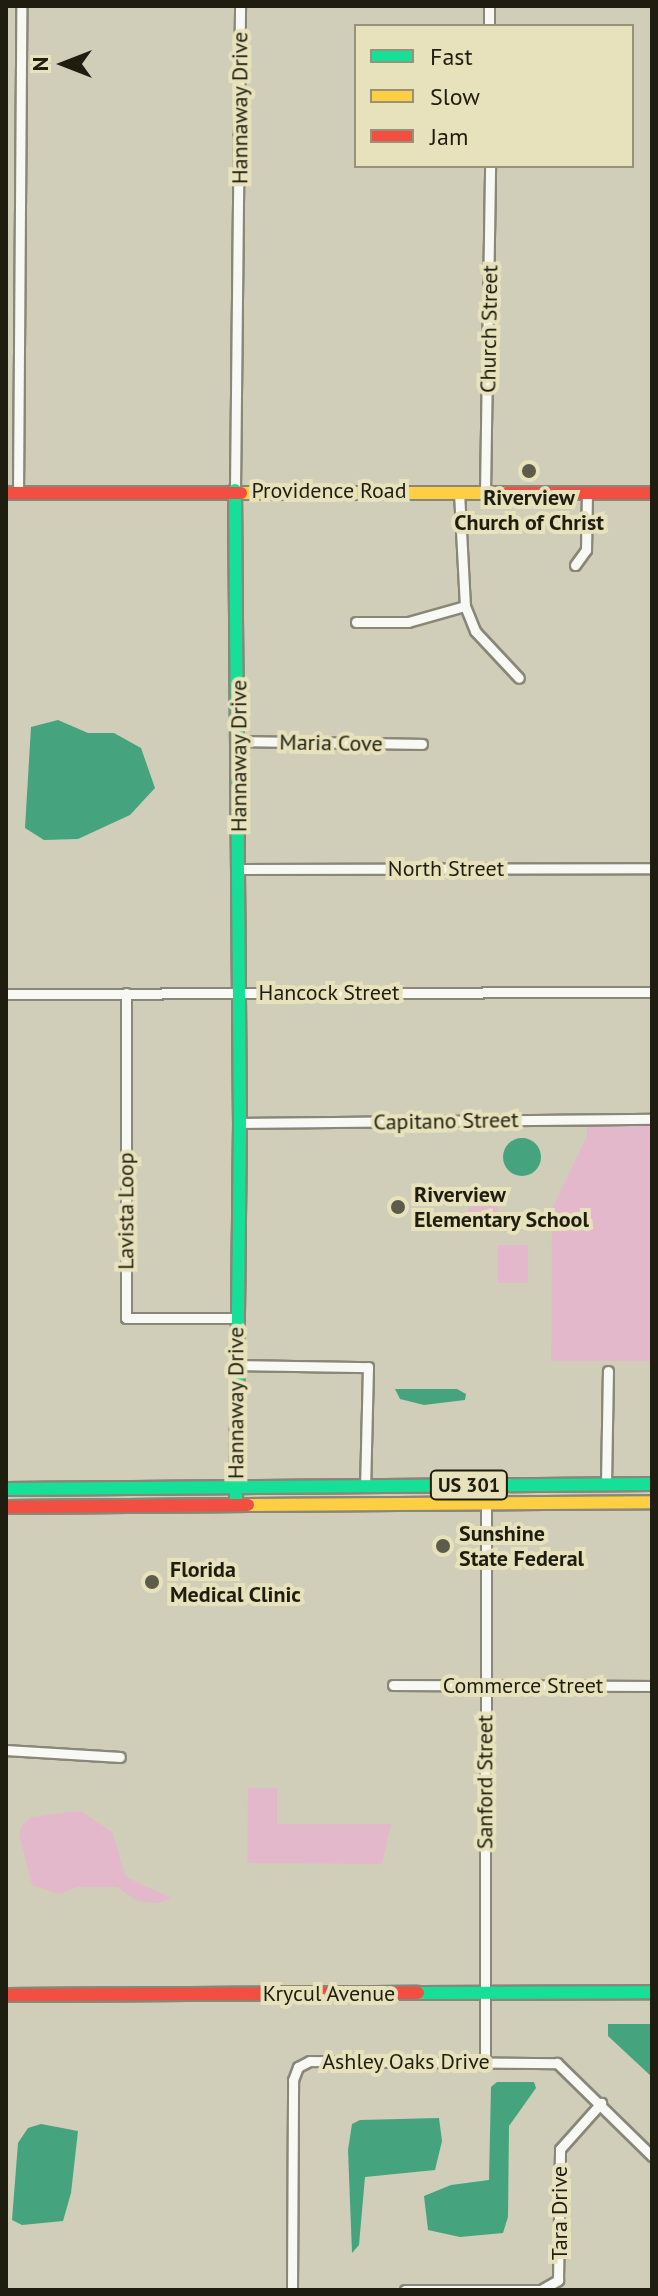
<!DOCTYPE html>
<html>
<head>
<meta charset="utf-8">
<style>
  body { margin:0 }
  #map { position:relative; width:658px; height:2296px; overflow:hidden; background:#d0cdb9; font-family:"PT Sans",sans-serif }
  div>[style] { position:absolute }
  .green>* { inset:0; background:#e4b8cb; transform-origin:0 0 }
  .water>* { inset:0; background:#45a47d }
  .round { border-radius:50% }
  .roads { filter:drop-shadow(2px 0 #898777) drop-shadow(-2px 0 #898777) drop-shadow(0 2px #898777) drop-shadow(0 -2px #898777) }
  .street>* { height:9px; margin:-4.5px; padding:0 4.5px; transform-origin:4.5px; border-radius:4.5px; background:#f8f8f4 }
  .fast>* { height:12px; margin:-6px; padding:0 6px; transform-origin:6px; border-radius:6px; background:#16e098 }
  .slow>* { height:12px; margin:-6px; padding:0 6px; transform-origin:6px; border-radius:6px; background:#ffcf43 }
  .jam>* { height:12px; margin:-6px; padding:0 6px; transform-origin:6px; border-radius:6px; background:#f24e42 }
  .dots>* { width:22px; height:22px; translate:-50% -50%; box-sizing:border-box; border:4px solid #e7e2bc; border-radius:50% }
  span { translate:-50% -50%; white-space:nowrap; text-align:center; line-height:1.15; -webkit-text-stroke:8px #e7e2bc; paint-order:stroke }
  .shield-label span { padding:2px 6px; background:#e7e2bc; border:2px solid; border-radius:6px; -webkit-text-stroke-width:0 }
  .shield-label { font-size:20px; color:#1f1d0f; font-weight:700 }
  .street-label { font-size:22px; color:#1f1d0f }
  .poi-label { font-size:22px; color:#1f1d0f; font-weight:700 }
  .left { translate:0 -50%; text-align:left }
  .frame { position:absolute; inset:0; border:8px solid #1f1d0f; pointer-events:none }
  .legend { position:absolute; left:354px; top:24px; width:280px; height:144px; box-sizing:border-box; background:#e7e2bc; border:2px solid #979377; margin:0; padding:10px 14px; list-style:none; font-size:24px; color:#1f1d0f }
  .legend li { display:flex; align-items:center; gap:16px; height:40px }
  .legend b { width:40px; border:2px solid #979377 }
  .north { position:absolute; left:24px; top:24px; width:80px; height:80px; -webkit-text-stroke:6px #e7e2bc; paint-order:stroke; rotate:270deg; font-size:22px; font-weight:700; line-height:32px; text-align:center; color:#1f1d0f }
  .north::after { content:''; display:block; margin:auto; width:28px; height:36px; background:#1f1d0f; clip-path:polygon(50% 0,100% 100%,50% 72%,0 100%) }
</style>
</head>
<body>
<div id="map">
  <div class="green">
    <i style="clip-path:polygon(587px 1122px,652px 1122px,652px 1361px,551px 1361px,552px 1209px,587px 1136px)"></i>
    <i style="left:469px;top:1192px;width:29px;height:29px;rotate:2deg"></i>
    <i style="left:498px;top:1245px;width:30px;height:38px"></i>
    <i style="clip-path:polygon(248px 1788px,277px 1788px,277px 1824px,391px 1824px,382px 1864px,247px 1863px)"></i>
    <i style="clip-path:polygon(81px 1811px,112px 1832px,126px 1877px,171px 1898px,158px 1903px,138px 1901px,117px 1887px,77px 1887px,59px 1894px,32px 1885px,19px 1834px,23px 1824px,32px 1817px)"></i>
  </div>
  <div class="water">
    <i style="clip-path:polygon(58px 720px,88px 733px,114px 733px,141px 748px,155px 788px,130px 815px,78px 839px,44px 840px,25px 828px,31px 727px)"></i>
    <i class="round" style="left:503px;top:1138px;width:38px;height:38px"></i>
    <i style="clip-path:polygon(395px 1389px,457px 1389px,466px 1394px,465px 1400px,424px 1405px,400px 1399px)"></i>
    <i style="clip-path:polygon(608px 2024px,652px 2024px,652px 2077px,608px 2036px)"></i>
    <i style="clip-path:polygon(497px 2082px,534px 2082px,536px 2088px,509px 2126px,508px 2217px,503px 2233px,460px 2237px,428px 2230px,424px 2196px,451px 2185px,489px 2180px,491px 2087px)"></i>
    <i style="clip-path:polygon(439px 2118px,442px 2141px,435px 2170px,365px 2177px,359px 2245px,352px 2253px,348px 2150px,352px 2124px,360px 2120px)"></i>
    <i style="clip-path:polygon(41px 2124px,78px 2131px,71px 2193px,63px 2221px,22px 2225px,12px 2220px,18px 2143px,28px 2128px)"></i>
  </div>
  <div class="roads">
    <div class="street">
      <i style="left:489px;top:6px;width:20px;rotate:90deg"></i>
      <i style="left:235px;top:490px;width:484px;rotate:-89.4deg"></i>
      <i style="left:459px;top:492px;width:114px;rotate:87deg"></i>
      <i style="left:465px;top:606px;width:27px;rotate:68deg"></i>
      <i style="left:475px;top:631px;width:64px;rotate:46.9deg"></i>
      <i style="left:485px;top:492px;width:326px;rotate:-89.1deg"></i>
      <i style="left:18px;top:493px;width:487px;rotate:-89.6deg"></i>
      <i style="left:575px;top:565px;width:19px;rotate:-54deg"></i>
      <i style="left:586px;top:550px;width:57px;rotate:-89deg"></i>
      <i style="left:356px;top:622px;width:52px"></i>
      <i style="left:408px;top:622px;width:59px;rotate:-15.7deg"></i>
      <i style="left:239px;top:741px;width:183px;rotate:0.9deg"></i>
      <i style="left:240px;top:869px;width:412px;rotate:-0.1deg"></i>
      <i style="left:126px;top:993px;width:325px;rotate:90deg"></i>
      <i style="left:126px;top:1318px;width:111px"></i>
      <i style="left:6px;top:994px;width:646px;rotate:-0.18deg"></i>
      <i style="left:240px;top:1123px;width:412px;rotate:-0.6deg"></i>
      <i style="left:237px;top:1365px;width:131px;rotate:0.9deg"></i>
      <i style="left:368px;top:1367px;width:119px;rotate:91.4deg"></i>
      <i style="left:606px;top:1484px;width:113px;rotate:-89deg"></i>
      <i style="left:393px;top:1685px;width:259px;rotate:0.2deg"></i>
      <i style="left:6px;top:1750px;width:114px;rotate:3.5deg"></i>
      <i style="left:485px;top:2061px;width:558px;rotate:-89.9deg"></i>
      <i style="left:292px;top:2290px;width:210px;rotate:-89.7deg"></i>
      <i style="left:293px;top:2080px;width:14px;rotate:-69deg"></i>
      <i style="left:298px;top:2067px;width:13px;rotate:-27deg"></i>
      <i style="left:310px;top:2061px;width:247px;rotate:0.5deg"></i>
      <i style="left:557px;top:2063px;width:133px;rotate:44.4deg"></i>
      <i style="left:405px;top:2290px;width:136px"></i>
      <i style="left:541px;top:2290px;width:20px;rotate:-30deg"></i>
      <i style="left:558px;top:2280px;width:131px;rotate:-89.1deg"></i>
      <i style="left:560px;top:2149px;width:62px;rotate:-48.3deg"></i>
    </div>
    <div class="fast">
      <i style="left:235px;top:490px;width:633px;rotate:89.55deg"></i>
      <i style="left:240px;top:1123px;width:382px;rotate:90.6deg"></i>
      <i style="left:6px;top:1489px;width:646px;rotate:-0.44deg"></i>
      <i style="left:418px;top:1993px;width:234px;rotate:-0.2deg"></i>
    </div>
    <div class="slow">
      <i style="left:241px;top:493px;width:265px"></i>
      <i style="left:248px;top:1505px;width:404px;rotate:-0.4deg"></i>
    </div>
    <div class="jam">
      <i style="left:6px;top:493px;width:235px"></i>
      <i style="left:506px;top:493px;width:146px"></i>
      <i style="left:6px;top:1507px;width:242px;rotate:-0.5deg"></i>
      <i style="left:6px;top:1995px;width:412px;rotate:-0.3deg"></i>
    </div>
  </div>
  <div class="dots">
    <i style="left:529px;top:471px;background:#5d5b4a"></i>
    <i style="left:398px;top:1207px;background:#5d5b4a"></i>
    <i style="left:443px;top:1546px;background:#5d5b4a"></i>
    <i style="left:152px;top:1582px;background:#5d5b4a"></i>
  </div>
  <div class="shield-label">
    <span style="left:469px;top:1485px">US 301</span>
  </div>
  <div class="street-label">
    <span style="left:240px;top:108px;rotate:-90deg">Hannaway Drive</span>
    <span style="left:489px;top:329px;rotate:-89deg">Church Street</span>
    <span style="left:329px;top:491px">Providence Road</span>
    <span style="left:331px;top:743px;rotate:1deg">Maria Cove</span>
    <span style="left:239px;top:756px;rotate:-90deg">Hannaway Drive</span>
    <span style="left:446px;top:869px">North Street</span>
    <span style="left:329px;top:993px">Hancock Street</span>
    <span style="left:446px;top:1121px;rotate:-1deg">Capitano Street</span>
    <span style="left:126px;top:1211px;rotate:-90deg">Lavista Loop</span>
    <span style="left:236px;top:1403px;rotate:-90deg">Hannaway Drive</span>
    <span style="left:523px;top:1686px">Commerce Street</span>
    <span style="left:485px;top:1782px;rotate:-90deg">Sanford Street</span>
    <span style="left:329px;top:1994px">Krycul Avenue</span>
    <span style="left:406px;top:2062px">Ashley Oaks Drive</span>
    <span style="left:560px;top:2213px;rotate:-90deg">Tara Drive</span>
  </div>
  <div class="poi-label">
    <span style="left:529px;top:510px">Riverview<br>Church of Christ</span>
    <span class="left" style="left:414px;top:1207px">Riverview<br>Elementary School</span>
    <span class="left" style="left:459px;top:1546px">Sunshine<br>State Federal</span>
    <span class="left" style="left:170px;top:1582px">Florida<br>Medical Clinic</span>
  </div>
  <div class="frame"></div>
  <ul class="legend">
  <li><b style="height:10px;background:#16e098"></b>Fast</li>
  <li><b style="height:10px;background:#ffcf43"></b>Slow</li>
  <li><b style="height:10px;background:#f24e42"></b>Jam</li>
  </ul>
  <div class="north">N</div>
</div>
</body>
</html>
